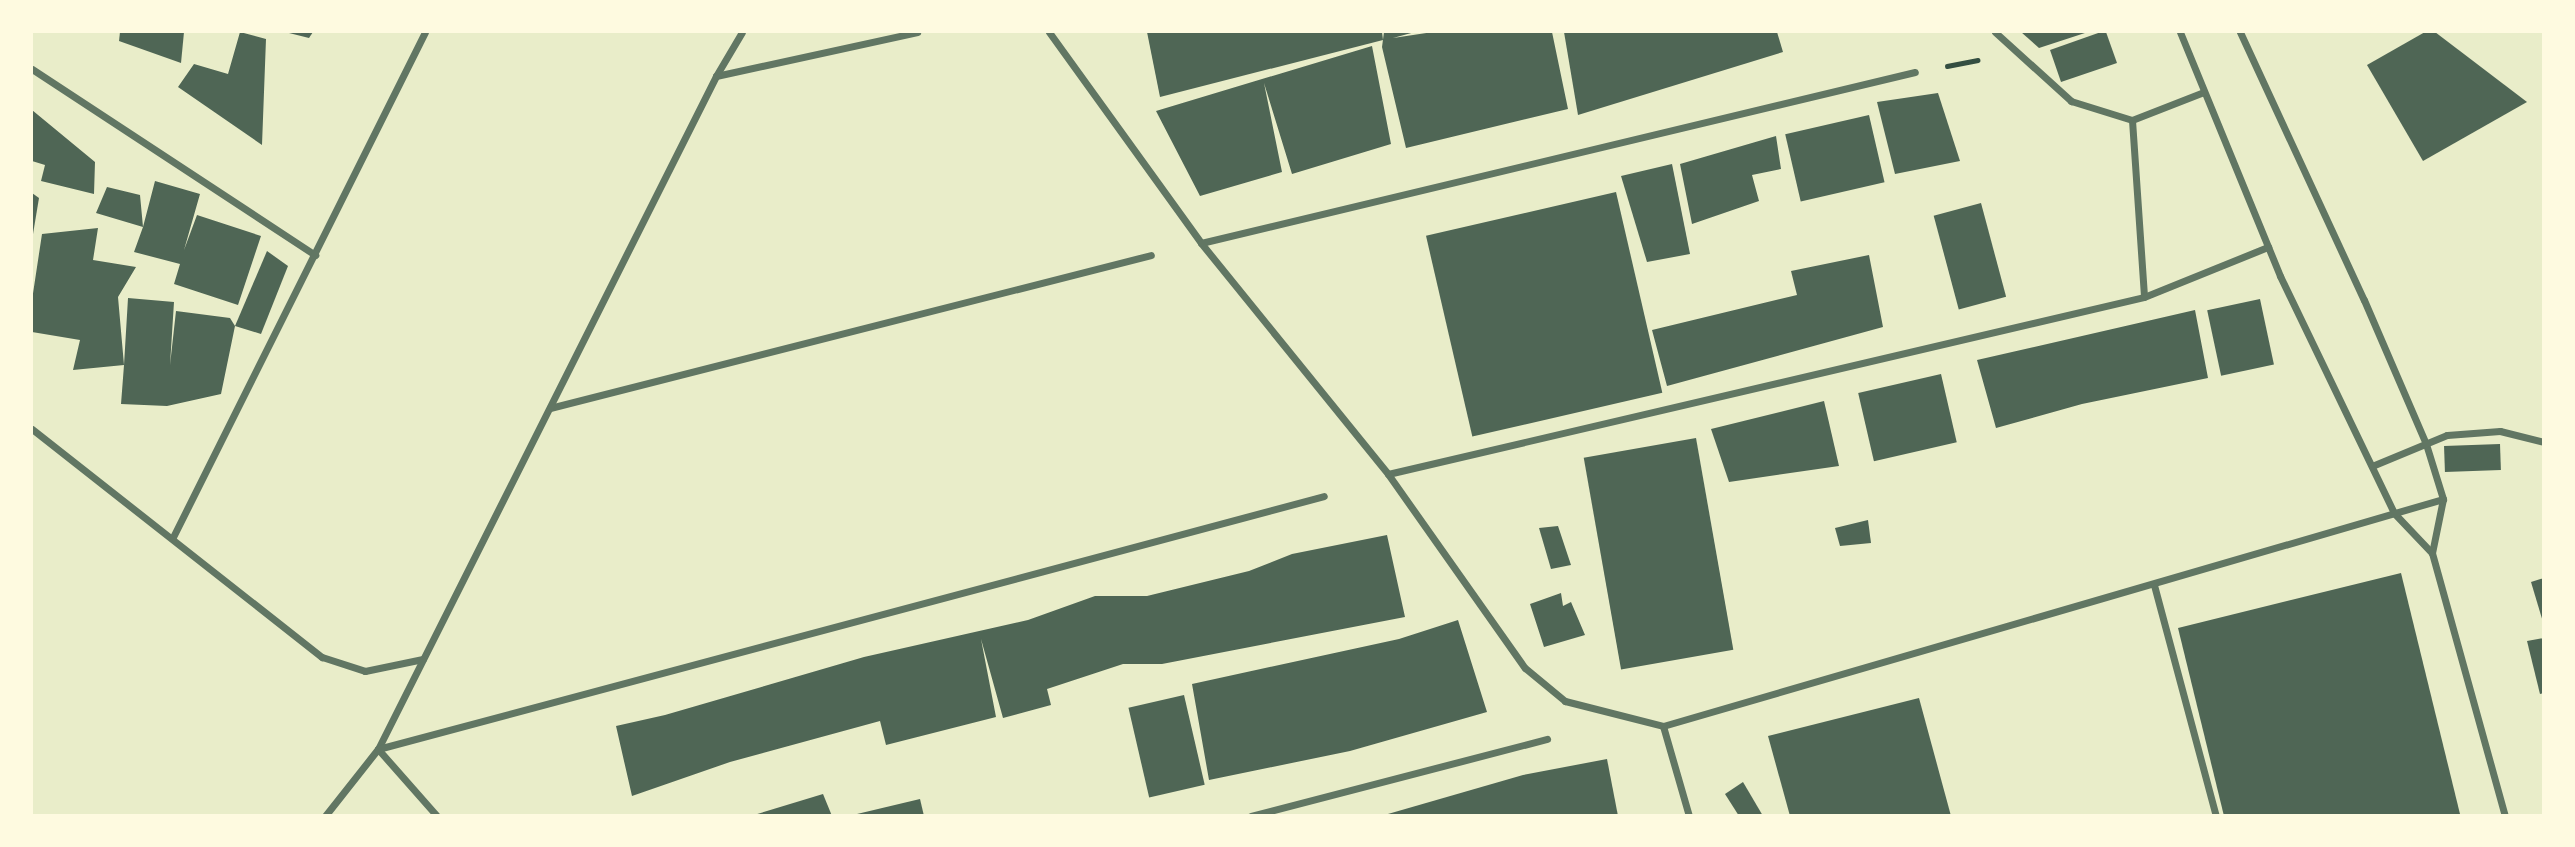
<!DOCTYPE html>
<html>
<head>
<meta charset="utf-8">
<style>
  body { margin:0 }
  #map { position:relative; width:2575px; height:847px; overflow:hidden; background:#e9edc9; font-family:Raleway,sans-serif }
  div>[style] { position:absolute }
  .building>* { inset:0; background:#4f6655; transform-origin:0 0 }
  .path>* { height:4.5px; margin:-2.25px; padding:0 2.25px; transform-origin:2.25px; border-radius:2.25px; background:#344e41 }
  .minor>* { height:7px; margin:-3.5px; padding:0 3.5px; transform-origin:3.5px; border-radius:3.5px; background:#617663 }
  span { translate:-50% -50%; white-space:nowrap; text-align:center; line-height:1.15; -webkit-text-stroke:6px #fefae0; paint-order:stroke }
  .frame { position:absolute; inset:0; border:33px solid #fefae0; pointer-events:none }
</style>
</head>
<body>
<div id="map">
  <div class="building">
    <i style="clip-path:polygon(120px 32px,184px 32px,181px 63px,119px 41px)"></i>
    <i style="clip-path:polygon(240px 32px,266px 39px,262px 145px,178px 87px,194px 64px,228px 74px)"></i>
    <i style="clip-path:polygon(285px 32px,313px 32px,309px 38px)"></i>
    <i style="clip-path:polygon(1147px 32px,1382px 32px,1383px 40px,1160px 97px)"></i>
    <i style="clip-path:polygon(1384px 32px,1415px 32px,1393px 38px,1433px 32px,1552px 32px,1568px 109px,1406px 148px,1382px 47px)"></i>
    <i style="clip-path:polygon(1564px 32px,1777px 32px,1783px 52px,1578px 115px)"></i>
    <i style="clip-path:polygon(2021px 32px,2088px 32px,2039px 48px)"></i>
    <i style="clip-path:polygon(2101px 32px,2106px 32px,2117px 63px,2061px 82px,2050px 50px)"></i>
    <i style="clip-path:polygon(2425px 32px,2435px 32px,2527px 102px,2423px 161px,2367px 65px)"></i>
    <i style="clip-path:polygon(1372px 46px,1391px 144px,1292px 174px,1264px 83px,1282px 172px,1200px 196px,1156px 111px)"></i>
    <i style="clip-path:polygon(1938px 93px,1960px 161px,1895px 174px,1877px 102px)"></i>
    <i style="clip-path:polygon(32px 110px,95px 162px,94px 194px,41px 181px,45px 165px,32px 161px)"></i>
    <i style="left:1869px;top:115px;width:69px;height:86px;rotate:77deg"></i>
    <i style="clip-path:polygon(1776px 136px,1781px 169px,1752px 175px,1759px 201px,1692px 224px,1680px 164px)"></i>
    <i style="clip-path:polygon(1672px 164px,1690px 254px,1647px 262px,1621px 176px)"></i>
    <i style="clip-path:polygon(155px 181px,200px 194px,184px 250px,197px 215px,261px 236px,238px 305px,174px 284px,180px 264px,134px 252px,143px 227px,96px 213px,107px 187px,140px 195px,143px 227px)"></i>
    <i style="left:1616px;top:192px;width:206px;height:195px;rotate:77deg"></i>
    <i style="clip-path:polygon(32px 193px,39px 198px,33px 234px,32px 234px)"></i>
    <i style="left:1981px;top:203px;width:97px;height:49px;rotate:75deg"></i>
    <i style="clip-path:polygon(98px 228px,93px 260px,136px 267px,118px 297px,124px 365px,128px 298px,174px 302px,170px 365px,176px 311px,230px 318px,235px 326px,221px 394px,167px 406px,121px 404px,124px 365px,73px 370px,80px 340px,32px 332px,32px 300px,42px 234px)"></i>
    <i style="clip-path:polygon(267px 251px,288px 266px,261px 334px,235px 326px)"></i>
    <i style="clip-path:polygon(1869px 255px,1883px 327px,1667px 386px,1652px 330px,1797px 295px,1791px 271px)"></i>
    <i style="left:2260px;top:299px;width:67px;height:54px;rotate:78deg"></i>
    <i style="clip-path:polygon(2195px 310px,2208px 378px,2082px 404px,1996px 428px,1977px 360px)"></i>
    <i style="left:1941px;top:374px;width:70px;height:85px;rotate:77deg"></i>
    <i style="clip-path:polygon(1824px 401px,1839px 466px,1729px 482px,1711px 429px)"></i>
    <i style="left:1696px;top:438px;width:215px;height:114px;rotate:80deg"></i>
    <i style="left:2500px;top:444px;width:26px;height:56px;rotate:88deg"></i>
    <i style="clip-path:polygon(1868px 520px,1871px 543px,1840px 546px,1835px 528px)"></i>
    <i style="clip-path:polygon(1558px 526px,1571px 565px,1551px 569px,1539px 528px)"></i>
    <i style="clip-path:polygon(1387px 535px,1405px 617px,1162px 664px,1123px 664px,1047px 689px,1051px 705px,1003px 718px,981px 639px,996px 717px,886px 745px,880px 721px,730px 762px,632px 796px,616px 726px,665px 715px,864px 657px,1028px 620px,1095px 596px,1147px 596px,1249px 571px,1292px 554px)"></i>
    <i style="clip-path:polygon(2401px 573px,2460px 814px,2224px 816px,2178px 628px)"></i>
    <i style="clip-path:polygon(2544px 578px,2544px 622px,2543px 622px,2531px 582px)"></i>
    <i style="clip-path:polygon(1561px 593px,1563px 606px,1571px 602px,1585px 635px,1544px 647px,1530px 604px)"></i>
    <i style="clip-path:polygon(1458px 620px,1487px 712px,1350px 751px,1209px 780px,1192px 684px,1399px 639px)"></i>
    <i style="clip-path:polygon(2544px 638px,2544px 693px,2540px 694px,2527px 641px)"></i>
    <i style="left:1184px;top:695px;width:92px;height:57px;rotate:77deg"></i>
    <i style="clip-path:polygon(1919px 698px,1951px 816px,1790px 816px,1768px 736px)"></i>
    <i style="clip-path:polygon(1607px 759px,1618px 816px,1381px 816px,1523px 775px)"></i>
    <i style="clip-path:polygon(1743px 782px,1763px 816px,1739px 816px,1725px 794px)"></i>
    <i style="clip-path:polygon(823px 794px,832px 816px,754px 816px,754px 815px)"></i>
    <i style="clip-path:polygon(920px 799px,924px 816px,857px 816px,857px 814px)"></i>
  </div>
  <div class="path">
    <i style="left:1947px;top:66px;width:31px;rotate:-11deg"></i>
  </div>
  <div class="minor">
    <i style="left:1049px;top:32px;width:260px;rotate:54.2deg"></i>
    <i style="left:1201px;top:243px;width:297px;rotate:51deg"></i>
    <i style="left:1388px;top:474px;width:237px;rotate:54.8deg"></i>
    <i style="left:1525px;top:668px;width:52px;rotate:39.5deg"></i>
    <i style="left:1565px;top:701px;width:101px;rotate:14.3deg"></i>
    <i style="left:1995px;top:32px;width:103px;rotate:42.2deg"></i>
    <i style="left:2071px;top:101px;width:64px;rotate:17.3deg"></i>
    <i style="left:2180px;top:32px;width:264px;rotate:67.7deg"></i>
    <i style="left:2280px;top:276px;width:263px;rotate:64.3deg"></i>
    <i style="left:2394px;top:513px;width:55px;rotate:46.5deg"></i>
    <i style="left:2240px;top:32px;width:295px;rotate:65.2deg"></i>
    <i style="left:2364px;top:300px;width:157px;rotate:66.7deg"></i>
    <i style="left:2426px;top:444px;width:58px;rotate:72.8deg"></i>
    <i style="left:2443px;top:499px;width:55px;rotate:101.5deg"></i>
    <i style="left:2432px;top:553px;width:273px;rotate:74.5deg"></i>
    <i style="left:32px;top:69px;width:339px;rotate:33.3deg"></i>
    <i style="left:716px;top:76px;width:206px;rotate:-12.3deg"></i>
    <i style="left:2132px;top:120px;width:177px;rotate:86.1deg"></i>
    <i style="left:2132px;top:120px;width:77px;rotate:-21.3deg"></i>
    <i style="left:1201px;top:243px;width:734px;rotate:-13.47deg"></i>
    <i style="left:550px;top:408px;width:620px;rotate:-14.28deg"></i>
    <i style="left:32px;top:429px;width:369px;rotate:38.2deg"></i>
    <i style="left:322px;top:657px;width:45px;rotate:18deg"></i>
    <i style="left:365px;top:671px;width:59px;rotate:-11.7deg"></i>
    <i style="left:2372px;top:466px;width:81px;rotate:-22.5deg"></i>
    <i style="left:2447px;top:435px;width:53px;rotate:-4.3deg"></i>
    <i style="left:2500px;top:431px;width:45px;rotate:14deg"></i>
    <i style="left:1388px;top:474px;width:776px;rotate:-13.18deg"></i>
    <i style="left:2144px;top:297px;width:134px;rotate:-22deg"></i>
    <i style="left:173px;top:537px;width:564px;rotate:-63.48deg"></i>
    <i style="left:2154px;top:585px;width:239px;rotate:75deg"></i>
    <i style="left:1663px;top:726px;width:812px;rotate:-16.23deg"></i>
    <i style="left:1663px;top:726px;width:94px;rotate:73.9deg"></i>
    <i style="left:325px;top:816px;width:85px;rotate:-51.7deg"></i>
    <i style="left:378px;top:749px;width:753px;rotate:-63.33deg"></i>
    <i style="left:716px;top:76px;width:51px;rotate:-59.4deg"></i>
    <i style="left:437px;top:816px;width:89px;rotate:-131.4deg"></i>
    <i style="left:378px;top:749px;width:979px;rotate:-14.97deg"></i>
    <i style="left:1251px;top:816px;width:306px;rotate:-14.6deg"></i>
  </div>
  <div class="frame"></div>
</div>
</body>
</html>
